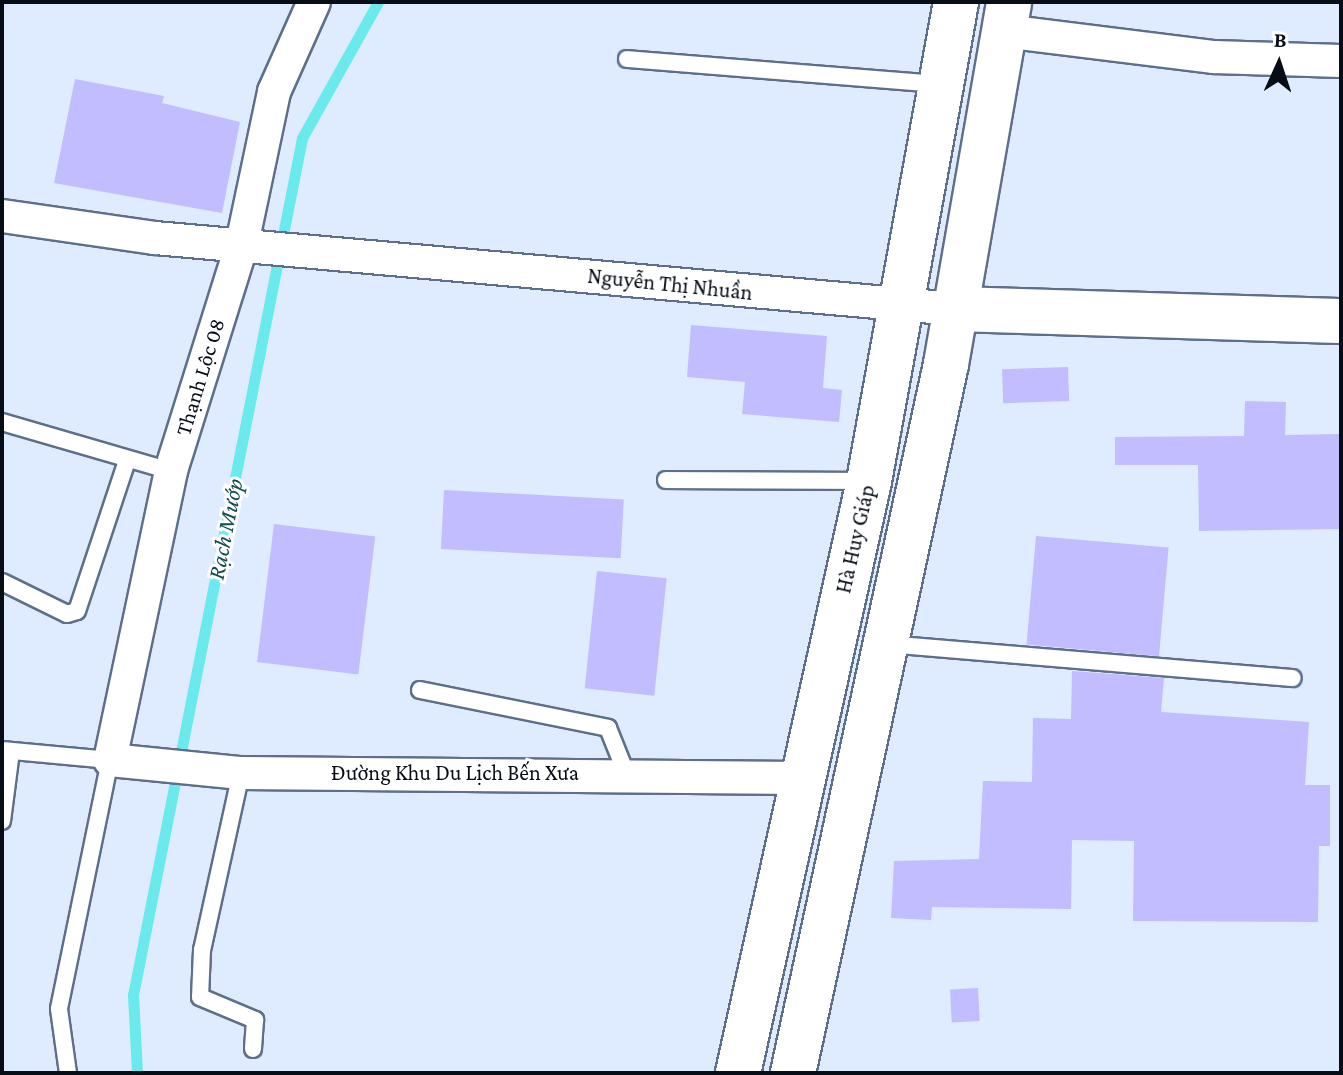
<!DOCTYPE html>
<html>
<head>
<meta charset="utf-8">
<style>
  body { margin:0 }
  #map { position:relative; width:1343px; height:1075px; overflow:hidden; background:#dfebfe; font-family:"Crimson Pro",serif }
  div>[style] { position:absolute }
  .stream>* { height:11px; margin:-5.5px; padding:0 5.5px; transform-origin:5.5px; border-radius:5.5px; background:#6aeaec }
  .building>* { inset:0; background:#c2bdfe; transform-origin:0 0 }
  .roads { filter:drop-shadow(2px 0 #5d6f8a) drop-shadow(-2px 0 #5d6f8a) drop-shadow(0 2px #5d6f8a) drop-shadow(0 -2px #5d6f8a) }
  .lane>* { height:16px; margin:-8px; padding:0 8px; transform-origin:8px; border-radius:8px; background:#fff }
  .street>* { height:32px; margin:-16px; padding:0 16px; transform-origin:16px; border-radius:16px; background:#fff }
  .secondary>* { height:44px; margin:-22px; padding:0 22px; transform-origin:22px; border-radius:22px; background:#fff }
  .primary>* { height:44px; margin:-22px; padding:0 22px; transform-origin:22px; border-radius:22px; background:#fff }
  span { translate:-50% -50%; white-space:nowrap; text-align:center; line-height:1.15; -webkit-text-stroke:6px #fff; paint-order:stroke }
  .street-label { font-size:22px; color:#070d17 }
  .water-label { font-size:24px; color:#124c4d; font-style:italic }
  .frame { position:absolute; inset:0; border:4px solid #070d17; pointer-events:none }
  .north { position:absolute; left:1239px; top:24px; width:80px; height:80px; -webkit-text-stroke:6px #fff; paint-order:stroke; rotate:3deg; font-size:22px; font-weight:700; line-height:32px; text-align:center; color:#070d17 }
  .north::after { content:''; display:block; margin:auto; width:28px; height:36px; background:#070d17; clip-path:polygon(50% 0,100% 100%,50% 72%,0 100%) }
</style>
</head>
<body>
<div id="map">
  <div class="stream">
    <i style="left:137px;top:1073px;width:78px;rotate:-92.9deg"></i>
    <i style="left:133px;top:995px;width:874px;rotate:-78.84deg"></i>
    <i style="left:302px;top:138px;width:156px;rotate:-60.8deg"></i>
  </div>
  <div class="building">
    <i style="clip-path:polygon(75px 79px,164px 96px,162px 103px,240px 122px,222px 213px,54px 183px)"></i>
    <i style="clip-path:polygon(691px 325px,827px 336px,823px 388px,842px 390px,839px 422px,742px 414px,745px 382px,687px 377px)"></i>
    <i style="left:1068px;top:367px;width:34px;height:66px;rotate:88deg"></i>
    <i style="clip-path:polygon(1245px 401px,1286px 402px,1285px 435px,1341px 434px,1341px 529px,1199px 531px,1198px 465px,1115px 465px,1115px 437px,1244px 436px)"></i>
    <i style="left:444px;top:490px;width:180px;height:59px;rotate:3deg"></i>
    <i style="left:274px;top:524px;width:102px;height:139px;rotate:7deg"></i>
    <i style="left:1036px;top:536px;width:133px;height:109px;rotate:5deg"></i>
    <i style="left:597px;top:571px;width:70px;height:118px;rotate:6deg"></i>
    <i style="clip-path:polygon(1072px 671px,1164px 678px,1161px 712px,1309px 722px,1305px 785px,1330px 785px,1330px 846px,1319px 846px,1318px 922px,1133px 921px,1134px 841px,1072px 840px,1071px 909px,932px 907px,931px 920px,891px 918px,894px 861px,979px 859px,983px 781px,1032px 782px,1033px 718px,1071px 719px)"></i>
    <i style="left:978px;top:988px;width:33px;height:28px;rotate:87deg"></i>
  </div>
  <div class="roads">
    <div class="lane">
      <i style="left:627px;top:59px;width:313px;rotate:4.6deg"></i>
      <i style="left:2px;top:422px;width:176px;rotate:16.2deg"></i>
      <i style="left:666px;top:480px;width:201px;rotate:0.3deg"></i>
      <i style="left:2px;top:582px;width:72px;rotate:26.2deg"></i>
      <i style="left:67px;top:614px;width:10px;rotate:-17deg"></i>
      <i style="left:77px;top:611px;width:158px;rotate:-71.6deg"></i>
      <i style="left:886px;top:644px;width:408px;rotate:4.8deg"></i>
      <i style="left:420px;top:690px;width:192px;rotate:11.4deg"></i>
      <i style="left:608px;top:728px;width:48px;rotate:68.2deg"></i>
      <i style="left:2px;top:750px;width:108px;rotate:5.3deg"></i>
      <i style="left:110px;top:760px;width:254px;rotate:101.6deg"></i>
      <i style="left:59px;top:1009px;width:65px;rotate:82deg"></i>
      <i style="left:241px;top:773px;width:181px;rotate:102.4deg"></i>
      <i style="left:202px;top:950px;width:47px;rotate:92.4deg"></i>
      <i style="left:200px;top:997px;width:60px;rotate:22.7deg"></i>
      <i style="left:255px;top:1020px;width:29px;rotate:94deg"></i>
      <i style="left:2px;top:821px;width:70px;rotate:-82.6deg"></i>
    </div>
    <div class="street">
      <i style="left:314px;top:2px;width:98px;rotate:114deg"></i>
      <i style="left:274px;top:92px;width:155px;rotate:101.9deg"></i>
      <i style="left:242px;top:244px;width:238px;rotate:107.4deg"></i>
      <i style="left:171px;top:471px;width:295px;rotate:101.9deg"></i>
      <i style="left:110px;top:760px;width:132px;rotate:5.7deg"></i>
      <i style="left:241px;top:773px;width:560px;rotate:0.51deg"></i>
      <i style="left:1004px;top:31px;width:212px;rotate:7.1deg"></i>
      <i style="left:1214px;top:57px;width:127px;rotate:1.8deg"></i>
      <i style="left:2px;top:216px;width:155px;rotate:8.2deg"></i>
      <i style="left:155px;top:238px;width:803px;rotate:5.07deg"></i>
    </div>
    <div class="secondary">
      <i style="left:955px;top:309px;width:386px;rotate:1.8deg"></i>
    </div>
    <div class="primary">
      <i style="left:738px;top:1073px;width:606px;rotate:-77.52deg"></i>
      <i style="left:869px;top:481px;width:487px;rotate:-79.7deg"></i>
      <i style="left:793px;top:1073px;width:725px;rotate:-77.82deg"></i>
      <i style="left:946px;top:364px;width:367px;rotate:-80.1deg"></i>
    </div>
  </div>
  <div class="street-label">
    <span style="left:670px;top:284px;rotate:6deg">Nguyễn Thị Nhuần</span>
    <span style="left:200px;top:377px;rotate:-73deg">Thạnh Lộc 08</span>
    <span style="left:855px;top:539px;rotate:-77deg">Hà Huy Giáp</span>
    <span style="left:455px;top:773px">Đường Khu Du Lịch Bến Xưa</span>
  </div>
  <div class="water-label">
    <span style="left:225px;top:529px;rotate:-79deg">Rạch Mướp</span>
  </div>
  <div class="frame"></div>
  <div class="north">B</div>
</div>
</body>
</html>
